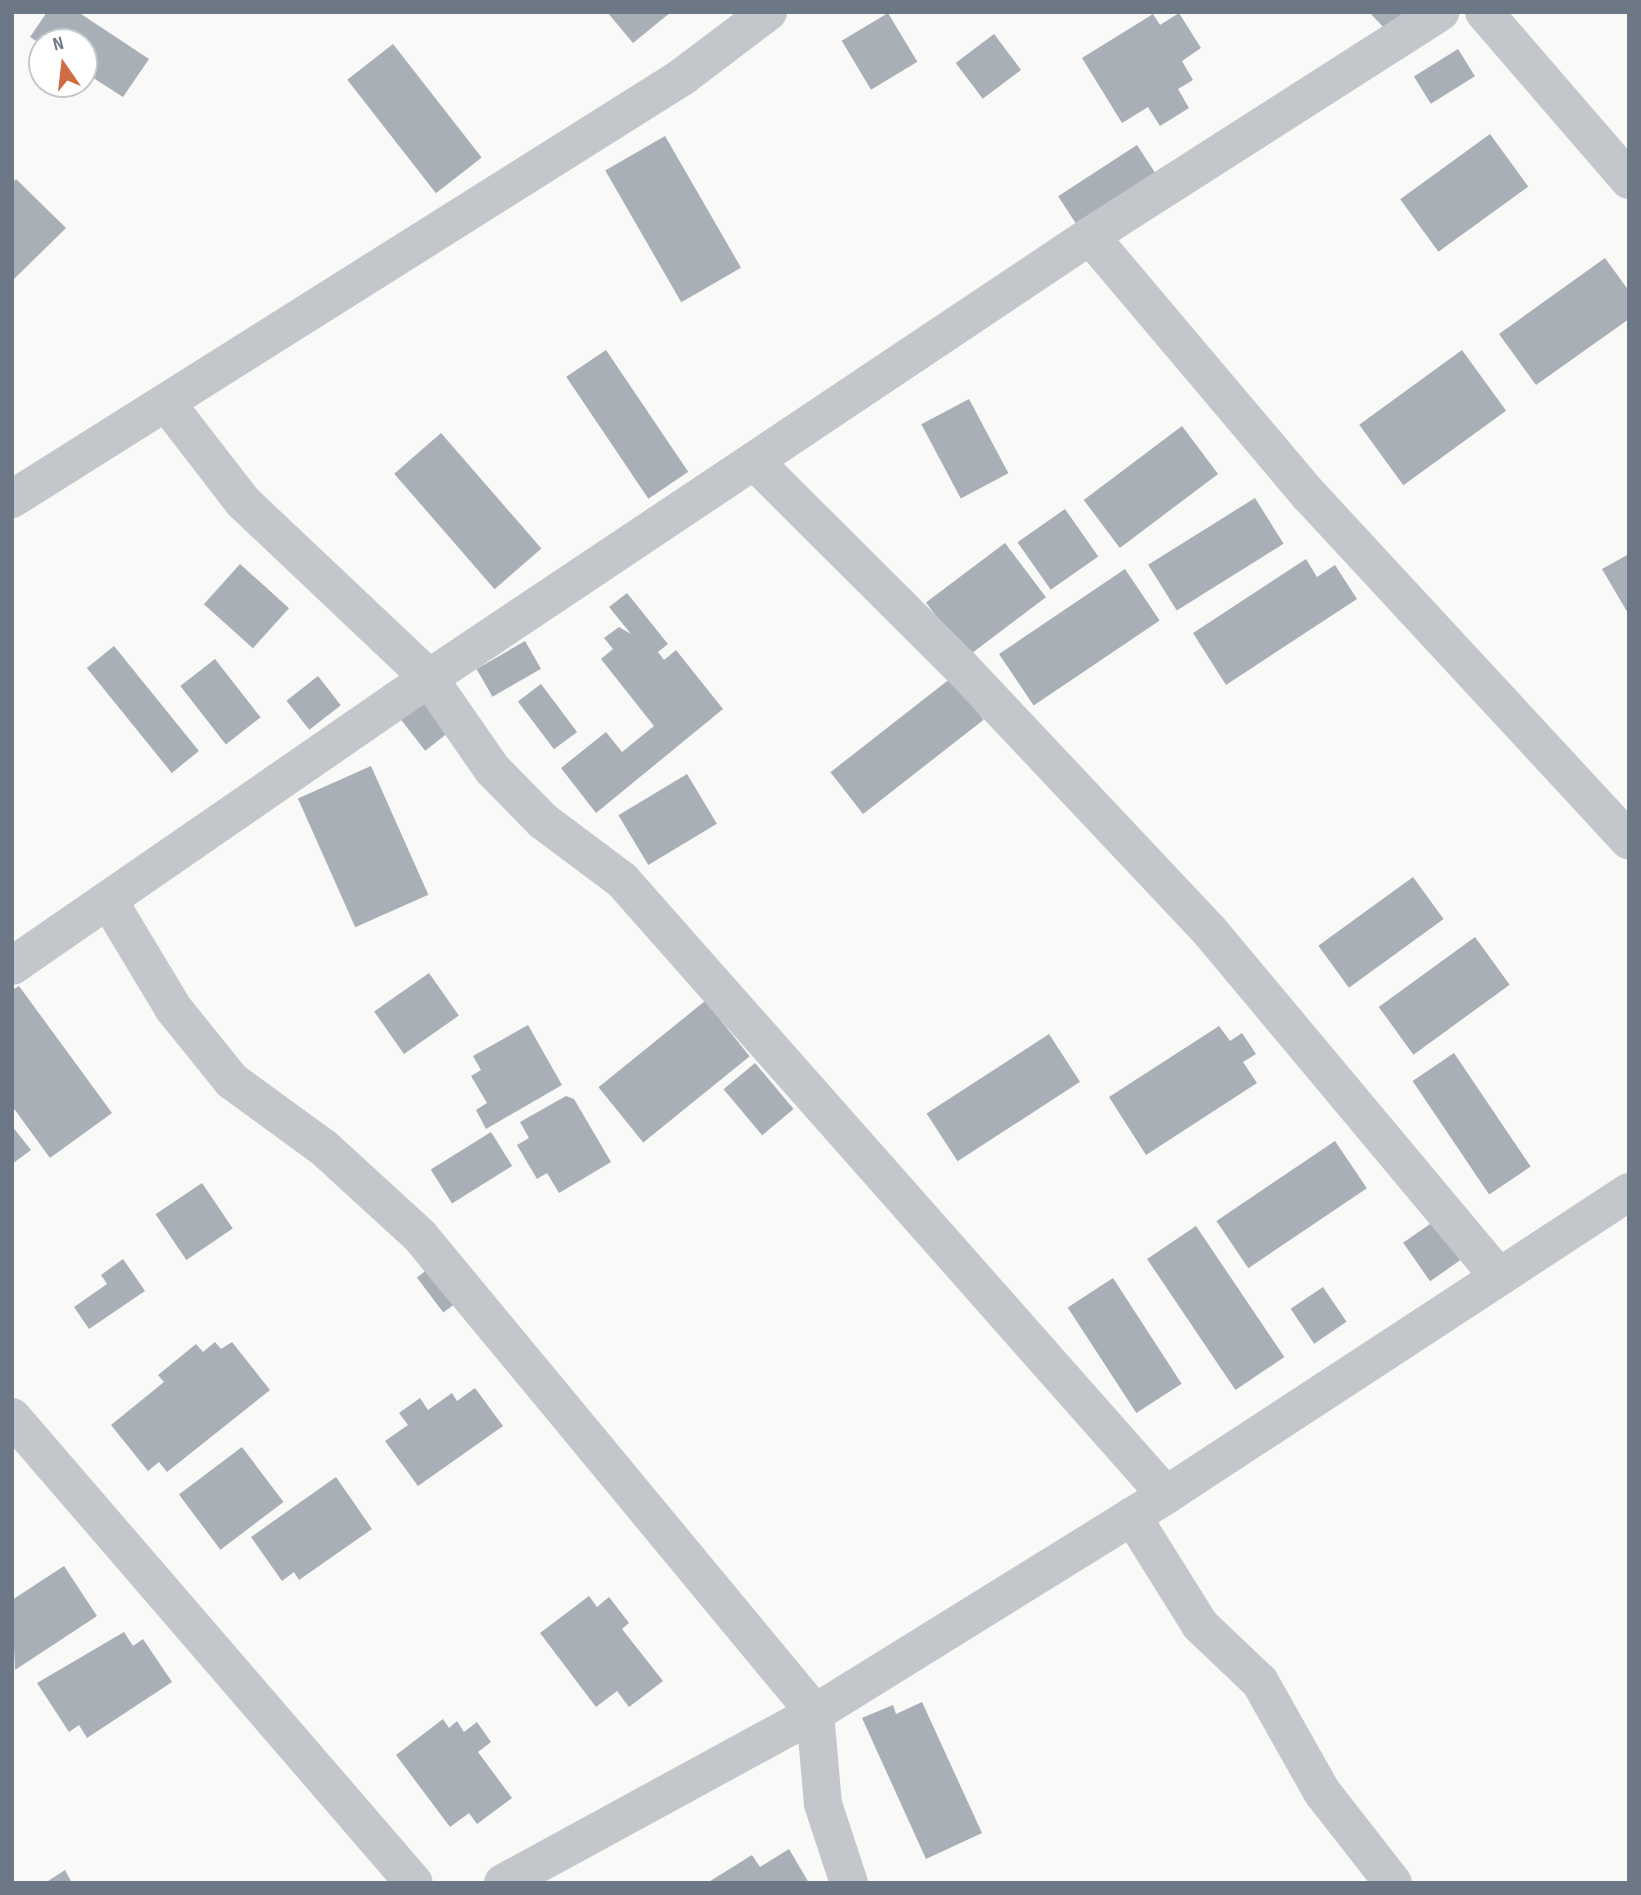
<!DOCTYPE html>
<html>
<head>
<meta charset="utf-8">
<style>
  body { margin:0 }
  #map { position:relative; width:1641px; height:1895px; overflow:hidden; background:#f9f9f8; font-family:"Sofia Sans Condensed",sans-serif }
  div>[style] { position:absolute }
  .building>* { inset:0; background:#a9afb6; transform-origin:0 0 }
  .minor>* { height:38px; margin:-19px; padding:0 19px; transform-origin:19px; border-radius:19px; background:#c3c6ca }
  span { translate:-50% -50%; white-space:nowrap; text-align:center; line-height:1.15; -webkit-text-stroke:7px #fff; paint-order:stroke }
  .frame { position:absolute; inset:0; border:14px solid #6c7885; pointer-events:none }
  .north { position:absolute; left:28px; top:28px; width:70px; height:70px; box-sizing:border-box; background:#fff; border:2px solid #c4c9ce; border-radius:50%; rotate:346deg; font-size:19px; font-weight:700; line-height:28px; text-align:center; color:#6c7885 }
  .north::after { content:''; display:block; margin:auto; width:24px; height:32px; background:#ce6d43; clip-path:polygon(50% 0,100% 100%,50% 72%,0 100%) }
</style>
</head>
<body>
<div id="map">
  <div class="building">
    <i style="clip-path:polygon(47px 12px,78px 12px,149px 59px,123px 97px,84px 72px,84px 42px,42px 45px,30px 37px)"></i>
    <i style="clip-path:polygon(607px 12px,671px 12px,633px 43px)"></i>
    <i style="clip-path:polygon(1369px 12px,1405px 12px,1386px 30px)"></i>
    <i style="left:888px;top:13px;width:57px;height:54px;rotate:59deg"></i>
    <i style="clip-path:polygon(1179px 13px,1201px 48px,1182px 61px,1193px 80px,1178px 89px,1189px 108px,1160px 126px,1148px 107px,1122px 123px,1082px 58px,1153px 14px,1160px 25px)"></i>
    <i style="left:994px;top:34px;width:45px;height:48px;rotate:53deg"></i>
    <i style="left:393px;top:44px;width:144px;height:58px;rotate:52deg"></i>
    <i style="left:1458px;top:49px;width:32px;height:52px;rotate:58deg"></i>
    <i style="left:1490px;top:134px;width:65px;height:111px;rotate:54deg"></i>
    <i style="left:665px;top:136px;width:152px;height:69px;rotate:60deg"></i>
    <i style="left:1137px;top:145px;width:38px;height:94px;rotate:57deg"></i>
    <i style="clip-path:polygon(16px 179px,66px 228px,12px 281px,12px 183px)"></i>
    <i style="clip-path:polygon(1605px 258px,1629px 291px,1629px 319px,1536px 385px,1499px 334px)"></i>
    <i style="left:606px;top:350px;width:147px;height:48px;rotate:56deg"></i>
    <i style="left:1462px;top:350px;width:75px;height:127px;rotate:54deg"></i>
    <i style="left:969px;top:399px;width:84px;height:54px;rotate:62deg"></i>
    <i style="left:1182px;top:426px;width:60px;height:123px;rotate:53deg"></i>
    <i style="left:441px;top:433px;width:153px;height:62px;rotate:49deg"></i>
    <i style="left:1255px;top:498px;width:54px;height:126px;rotate:58deg"></i>
    <i style="left:1065px;top:509px;width:58px;height:58px;rotate:55deg"></i>
    <i style="left:1005px;top:543px;width:68px;height:99px;rotate:53deg"></i>
    <i style="clip-path:polygon(1629px 554px,1629px 615px,1602px 569px)"></i>
    <i style="clip-path:polygon(1306px 559px,1317px 577px,1335px 565px,1357px 599px,1226px 685px,1193px 633px)"></i>
    <i style="left:240px;top:564px;width:66px;height:54px;rotate:42deg"></i>
    <i style="left:1125px;top:569px;width:62px;height:152px;rotate:56deg"></i>
    <i style="clip-path:polygon(627px 593px,668px 644px,658px 652px,664px 660px,676px 650px,723px 709px,596px 813px,561px 768px,606px 732px,622px 752px,654px 726px,601px 659px,613px 649px,604px 638px,619px 627px,631px 634px,609px 607px)"></i>
    <i style="left:525px;top:641px;width:32px;height:56px;rotate:60deg"></i>
    <i style="left:114px;top:646px;width:135px;height:35px;rotate:51deg"></i>
    <i style="left:215px;top:659px;width:74px;height:44px;rotate:52deg"></i>
    <i style="left:318px;top:676px;width:37px;height:40px;rotate:52deg"></i>
    <i style="left:951px;top:678px;width:53px;height:153px;rotate:52deg"></i>
    <i style="left:541px;top:684px;width:60px;height:29px;rotate:53deg"></i>
    <i style="left:428px;top:699px;width:39px;height:34px;rotate:52deg"></i>
    <i style="left:371px;top:766px;width:141px;height:80px;rotate:66deg"></i>
    <i style="left:687px;top:774px;width:58px;height:80px;rotate:59deg"></i>
    <i style="left:1413px;top:877px;width:52px;height:117px;rotate:54deg"></i>
    <i style="left:1475px;top:937px;width:59px;height:119px;rotate:54deg"></i>
    <i style="left:429px;top:973px;width:52px;height:67px;rotate:55deg"></i>
    <i style="clip-path:polygon(19px 986px,112px 1113px,50px 1158px,12px 1106px,12px 990px)"></i>
    <i style="left:705px;top:1001px;width:71px;height:137px;rotate:51deg"></i>
    <i style="clip-path:polygon(528px 1025px,562px 1085px,486px 1129px,476px 1110px,487px 1103px,471px 1076px,481px 1070px,473px 1056px)"></i>
    <i style="clip-path:polygon(1219px 1026px,1230px 1041px,1242px 1033px,1256px 1054px,1243px 1062px,1257px 1083px,1146px 1155px,1109px 1097px)"></i>
    <i style="left:1049px;top:1034px;width:57px;height:146px;rotate:57deg"></i>
    <i style="left:1454px;top:1053px;width:137px;height:50px;rotate:56deg"></i>
    <i style="left:755px;top:1063px;width:60px;height:41px;rotate:50deg"></i>
    <i style="clip-path:polygon(566px 1096px,574px 1099px,611px 1162px,559px 1193px,547px 1173px,537px 1179px,517px 1145px,529px 1138px,520px 1122px)"></i>
    <i style="clip-path:polygon(12px 1126px,31px 1150px,12px 1164px)"></i>
    <i style="left:491px;top:1132px;width:40px;height:71px;rotate:58deg"></i>
    <i style="left:1335px;top:1141px;width:57px;height:143px;rotate:56deg"></i>
    <i style="left:202px;top:1183px;width:55px;height:56px;rotate:56deg"></i>
    <i style="left:1440px;top:1217px;width:47px;height:45px;rotate:55deg"></i>
    <i style="left:1196px;top:1226px;width:158px;height:59px;rotate:56deg"></i>
    <i style="clip-path:polygon(123px 1259px,145px 1291px,89px 1329px,74px 1307px,107px 1284px,101px 1275px)"></i>
    <i style="left:440px;top:1260px;width:44px;height:29px;rotate:53deg"></i>
    <i style="left:1113px;top:1278px;width:126px;height:54px;rotate:57deg"></i>
    <i style="left:1323px;top:1287px;width:42px;height:39px;rotate:56deg"></i>
    <i style="clip-path:polygon(215px 1342px,221px 1349px,232px 1342px,270px 1390px,167px 1472px,159px 1462px,148px 1471px,111px 1425px,164px 1382px,158px 1375px,196px 1344px,203px 1352px)"></i>
    <i style="clip-path:polygon(475px 1388px,503px 1426px,418px 1486px,385px 1441px,408px 1425px,399px 1413px,420px 1398px,428px 1410px,452px 1393px,457px 1401px)"></i>
    <i style="left:242px;top:1447px;width:69px;height:79px;rotate:53deg"></i>
    <i style="clip-path:polygon(336px 1477px,372px 1529px,299px 1580px,294px 1572px,282px 1581px,251px 1537px)"></i>
    <i style="clip-path:polygon(64px 1566px,97px 1616px,15px 1670px,12px 1600px)"></i>
    <i style="clip-path:polygon(589px 1596px,597px 1607px,609px 1597px,629px 1623px,622px 1629px,663px 1681px,629px 1707px,617px 1691px,596px 1707px,540px 1633px)"></i>
    <i style="clip-path:polygon(124px 1632px,133px 1646px,143px 1639px,172px 1682px,87px 1738px,79px 1725px,69px 1732px,37px 1683px)"></i>
    <i style="clip-path:polygon(922px 1702px,982px 1833px,926px 1859px,862px 1718px,893px 1705px,896px 1714px)"></i>
    <i style="clip-path:polygon(443px 1719px,449px 1728px,457px 1721px,464px 1732px,477px 1722px,491px 1742px,478px 1752px,512px 1798px,477px 1824px,469px 1813px,450px 1827px,396px 1755px)"></i>
    <i style="clip-path:polygon(789px 1849px,809px 1883px,707px 1883px,752px 1855px,760px 1867px)"></i>
    <i style="clip-path:polygon(65px 1870px,72px 1883px,45px 1883px)"></i>
  </div>
  <div class="minor">
    <i style="left:1484px;top:12px;width:222px;rotate:49.2deg"></i>
    <i style="left:1090px;top:236px;width:339px;rotate:49.8deg"></i>
    <i style="left:1309px;top:495px;width:471px;rotate:47.2deg"></i>
    <i style="left:168px;top:405px;width:123px;rotate:52.3deg"></i>
    <i style="left:243px;top:502px;width:256px;rotate:43.4deg"></i>
    <i style="left:429px;top:678px;width:111px;rotate:55.3deg"></i>
    <i style="left:492px;top:769px;width:73px;rotate:45.6deg"></i>
    <i style="left:543px;top:821px;width:99px;rotate:36.8deg"></i>
    <i style="left:622px;top:880px;width:821px;rotate:48.51deg"></i>
    <i style="left:756px;top:463px;width:288px;rotate:44.9deg"></i>
    <i style="left:960px;top:666px;width:361px;rotate:46.7deg"></i>
    <i style="left:1208px;top:929px;width:449px;rotate:50.1deg"></i>
    <i style="left:12px;top:499px;width:792px;rotate:-32.2deg"></i>
    <i style="left:682px;top:77px;width:108px;rotate:-37.1deg"></i>
    <i style="left:110px;top:903px;width:122px;rotate:59deg"></i>
    <i style="left:173px;top:1008px;width:94px;rotate:51.1deg"></i>
    <i style="left:232px;top:1081px;width:114px;rotate:36.1deg"></i>
    <i style="left:324px;top:1148px;width:130px;rotate:42.5deg"></i>
    <i style="left:420px;top:1236px;width:619px;rotate:50.37deg"></i>
    <i style="left:815px;top:1713px;width:91px;rotate:85deg"></i>
    <i style="left:823px;top:1804px;width:83px;rotate:71.8deg"></i>
    <i style="left:12px;top:966px;width:507px;rotate:-34.63deg"></i>
    <i style="left:429px;top:678px;width:795px;rotate:-33.77deg"></i>
    <i style="left:1090px;top:236px;width:416px;rotate:-32.6deg"></i>
    <i style="left:12px;top:1417px;width:615px;rotate:49.22deg"></i>
    <i style="left:1132px;top:1516px;width:128px;rotate:58deg"></i>
    <i style="left:1200px;top:1625px;width:83px;rotate:43.5deg"></i>
    <i style="left:1260px;top:1682px;width:126px;rotate:60.6deg"></i>
    <i style="left:1322px;top:1792px;width:115px;rotate:52deg"></i>
    <i style="left:503px;top:1883px;width:355px;rotate:-28.6deg"></i>
    <i style="left:815px;top:1713px;width:413px;rotate:-31.8deg"></i>
    <i style="left:1166px;top:1495px;width:553px;rotate:-33.2deg"></i>
  </div>
  <div class="frame"></div>
  <div class="north">N</div>
</div>
</body>
</html>
